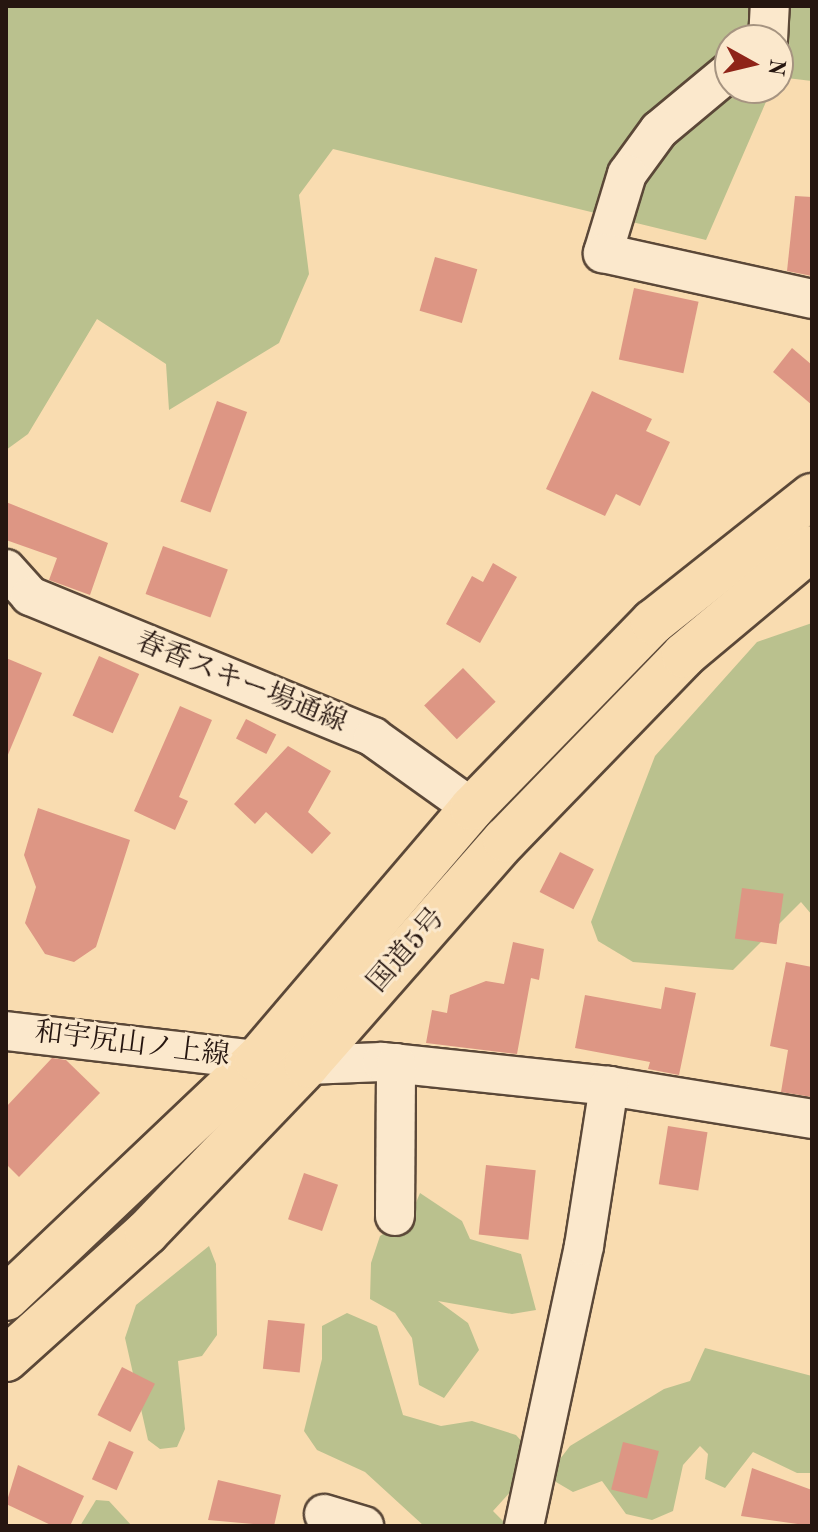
<!DOCTYPE html>
<html>
<head>
<meta charset="utf-8">
<style>
  body { margin:0 }
  #map { position:relative; width:818px; height:1532px; overflow:hidden; background:#f9dcb0; font-family:"Old Standard TT","Noto Serif JP",serif }
  div>[style] { position:absolute }
  .green>* { inset:0; background:#bac18e }
  .building>* { inset:0; background:#dd9684; transform-origin:0 0 }
  .roads { filter:drop-shadow(2px 0 #5b4838) drop-shadow(-2px 0 #5b4838) drop-shadow(0 2px #5b4838) drop-shadow(0 -2px #5b4838) }
  .minor>* { height:38px; margin:-19px; padding:0 19px; transform-origin:19px; border-radius:19px; background:#fbe8cc }
  .highway>* { height:44px; margin:-22px; padding:0 22px; transform-origin:22px; border-radius:22px; background:#f9dcb0 }
  span { translate:-50% -50%; white-space:nowrap; text-align:center; line-height:1.15; -webkit-text-stroke:6px #fbe8cc; paint-order:stroke }
  .street-label { font-size:28px; color:#261610 }
  .frame { position:absolute; inset:0; border:8px solid #261610; pointer-events:none }
  .north { position:absolute; left:714px; top:24px; width:80px; height:80px; box-sizing:border-box; background:#fbe8cc; border:2px solid #a69481; border-radius:50%; rotate:98deg; font-size:22px; font-weight:700; line-height:32px; text-align:center; color:#261610 }
  .north::after { content:''; display:block; margin:auto; width:28px; height:36px; background:#8f2418; clip-path:polygon(50% 0,100% 100%,50% 72%,0 100%) }
</style>
</head>
<body>
<div id="map">
  <div class="green">
    <i style="clip-path:polygon(6px 6px,812px 6px,812px 81px,778px 77px,778px 40px,730px 40px,730px 88px,772px 88px,706px 240px,333px 149px,299px 195px,309px 274px,279px 343px,169px 410px,166px 364px,97px 319px,28px 434px,6px 450px)"></i>
    <i style="clip-path:polygon(812px 623px,812px 915px,801px 902px,733px 970px,633px 962px,598px 941px,591px 922px,655px 756px,757px 642px)"></i>
    <i style="clip-path:polygon(420px 1193px,462px 1221px,470px 1239px,521px 1254px,536px 1310px,512px 1314px,438px 1301px,468px 1323px,479px 1350px,444px 1398px,419px 1385px,412px 1338px,395px 1313px,370px 1299px,371px 1263px,380px 1236px,410px 1217px)"></i>
    <i style="clip-path:polygon(209px 1246px,216px 1264px,217px 1335px,202px 1356px,178px 1361px,185px 1429px,177px 1447px,160px 1449px,148px 1440px,125px 1338px,136px 1305px)"></i>
    <i style="clip-path:polygon(347px 1313px,377px 1326px,403px 1415px,441px 1426px,472px 1421px,516px 1435px,524px 1444px,522px 1479px,493px 1511px,508px 1526px,424px 1526px,365px 1472px,317px 1450px,304px 1431px,322px 1359px,322px 1326px)"></i>
    <i style="clip-path:polygon(705px 1348px,812px 1376px,812px 1473px,797px 1473px,753px 1452px,725px 1488px,705px 1479px,708px 1454px,700px 1446px,683px 1465px,673px 1511px,652px 1520px,626px 1514px,602px 1481px,573px 1492px,556px 1482px,550px 1472px,570px 1446px,664px 1389px,690px 1381px)"></i>
    <i style="clip-path:polygon(96px 1500px,109px 1501px,132px 1526px,80px 1526px)"></i>
  </div>
  <div class="building">
    <i style="clip-path:polygon(795px 196px,812px 197px,812px 276px,787px 271px)"></i>
    <i style="left:435px;top:257px;width:44px;height:56px;rotate:16deg"></i>
    <i style="left:634px;top:288px;width:66px;height:73px;rotate:12deg"></i>
    <i style="clip-path:polygon(792px 348px,812px 365px,812px 405px,773px 372px)"></i>
    <i style="clip-path:polygon(592px 391px,652px 419px,646px 431px,670px 442px,640px 506px,616px 494px,605px 516px,546px 489px)"></i>
    <i style="left:217px;top:401px;width:32px;height:107px;rotate:20deg"></i>
    <i style="clip-path:polygon(6px 502px,108px 543px,90px 595px,49px 580px,57px 558px,6px 540px)"></i>
    <i style="left:163px;top:546px;width:69px;height:51px;rotate:20deg"></i>
    <i style="clip-path:polygon(493px 563px,517px 577px,480px 643px,446px 624px,472px 576px,483px 582px)"></i>
    <i style="left:99px;top:656px;width:44px;height:65px;rotate:24deg"></i>
    <i style="clip-path:polygon(6px 658px,42px 673px,7px 757px,6px 757px)"></i>
    <i style="left:463px;top:668px;width:47px;height:54px;rotate:46deg"></i>
    <i style="clip-path:polygon(180px 706px,212px 720px,179px 797px,188px 801px,175px 830px,134px 811px)"></i>
    <i style="left:246px;top:719px;width:34px;height:22px;rotate:27deg"></i>
    <i style="clip-path:polygon(288px 746px,331px 771px,308px 812px,331px 833px,312px 854px,266px 812px,255px 824px,234px 804px)"></i>
    <i style="clip-path:polygon(38px 808px,130px 840px,96px 947px,74px 962px,45px 954px,25px 923px,36px 887px,24px 855px)"></i>
    <i style="left:560px;top:852px;width:38px;height:45px;rotate:27deg"></i>
    <i style="left:742px;top:888px;width:42px;height:51px;rotate:8deg"></i>
    <i style="clip-path:polygon(513px 942px,544px 949px,539px 980px,531px 978px,517px 1054px,426px 1043px,432px 1010px,447px 1013px,450px 995px,486px 981px,504px 984px)"></i>
    <i style="clip-path:polygon(786px 962px,812px 967px,812px 1097px,781px 1092px,788px 1050px,770px 1046px)"></i>
    <i style="clip-path:polygon(665px 987px,696px 993px,679px 1075px,648px 1069px,650px 1062px,575px 1048px,585px 995px,661px 1009px)"></i>
    <i style="clip-path:polygon(52px 1058px,66px 1060px,100px 1093px,19px 1177px,6px 1164px,6px 1107px)"></i>
    <i style="left:668px;top:1126px;width:40px;height:59px;rotate:9deg"></i>
    <i style="left:486px;top:1165px;width:50px;height:70px;rotate:6deg"></i>
    <i style="left:304px;top:1173px;width:36px;height:49px;rotate:19deg"></i>
    <i style="left:268px;top:1320px;width:37px;height:49px;rotate:6deg"></i>
    <i style="left:122px;top:1367px;width:37px;height:54px;rotate:27deg"></i>
    <i style="left:109px;top:1441px;width:27px;height:42px;rotate:24deg"></i>
    <i style="left:623px;top:1442px;width:37px;height:49px;rotate:14deg"></i>
    <i style="clip-path:polygon(18px 1465px,84px 1496px,70px 1526px,53px 1526px,6px 1504px)"></i>
    <i style="clip-path:polygon(752px 1468px,812px 1490px,812px 1526px,741px 1516px)"></i>
    <i style="clip-path:polygon(218px 1480px,281px 1495px,274px 1526px,208px 1520px)"></i>
  </div>
  <div class="roads">
    <div class="minor">
      <i style="left:768px;top:40px;width:34px;rotate:-87deg"></i>
      <i style="left:730px;top:71px;width:92px;rotate:140.3deg"></i>
      <i style="left:659px;top:130px;width:54px;rotate:126deg"></i>
      <i style="left:627px;top:174px;width:83px;rotate:106.9deg"></i>
      <i style="left:603px;top:253px;width:214px;rotate:12.4deg"></i>
      <i style="left:6px;top:569px;width:36px;rotate:48deg"></i>
      <i style="left:30px;top:596px;width:371px;rotate:22.3deg"></i>
      <i style="left:373px;top:737px;width:122px;rotate:35.6deg"></i>
      <i style="left:6px;top:1031px;width:253px;rotate:6.6deg"></i>
      <i style="left:307px;top:1065px;width:75px;rotate:-2.3deg"></i>
      <i style="left:382px;top:1062px;width:228px;rotate:6deg"></i>
      <i style="left:609px;top:1086px;width:206px;rotate:9.2deg"></i>
      <i style="left:395px;top:1216px;width:153px;rotate:-89.6deg"></i>
      <i style="left:324px;top:1514px;width:42px;rotate:16.7deg"></i>
      <i style="left:524px;top:1526px;width:286px;rotate:-77.9deg"></i>
      <i style="left:584px;top:1246px;width:162px;rotate:-81.1deg"></i>
    </div>
    <div class="highway">
      <i style="left:6px;top:1298px;width:346px;rotate:-43.5deg"></i>
      <i style="left:257px;top:1060px;width:331px;rotate:-49.5deg"></i>
      <i style="left:472px;top:808px;width:260px;rotate:-45.8deg"></i>
      <i style="left:653px;top:622px;width:203px;rotate:-38.4deg"></i>
      <i style="left:6px;top:1359px;width:190px;rotate:-42deg"></i>
      <i style="left:147px;top:1232px;width:231px;rotate:-46.2deg"></i>
      <i style="left:307px;top:1065px;width:300px;rotate:-48.7deg"></i>
      <i style="left:505px;top:840px;width:257px;rotate:-45.9deg"></i>
      <i style="left:684px;top:655px;width:167px;rotate:-39.9deg"></i>
    </div>
  </div>
  <div class="street-label">
    <span style="left:241px;top:683px;rotate:22deg">春香スキー場通線</span>
    <span style="left:407px;top:951px;rotate:-49deg">国道5号</span>
    <span style="left:132px;top:1045px;rotate:7deg">和宇尻山ノ上線</span>
  </div>
  <div class="frame"></div>
  <div class="north">N</div>
</div>
</body>
</html>
